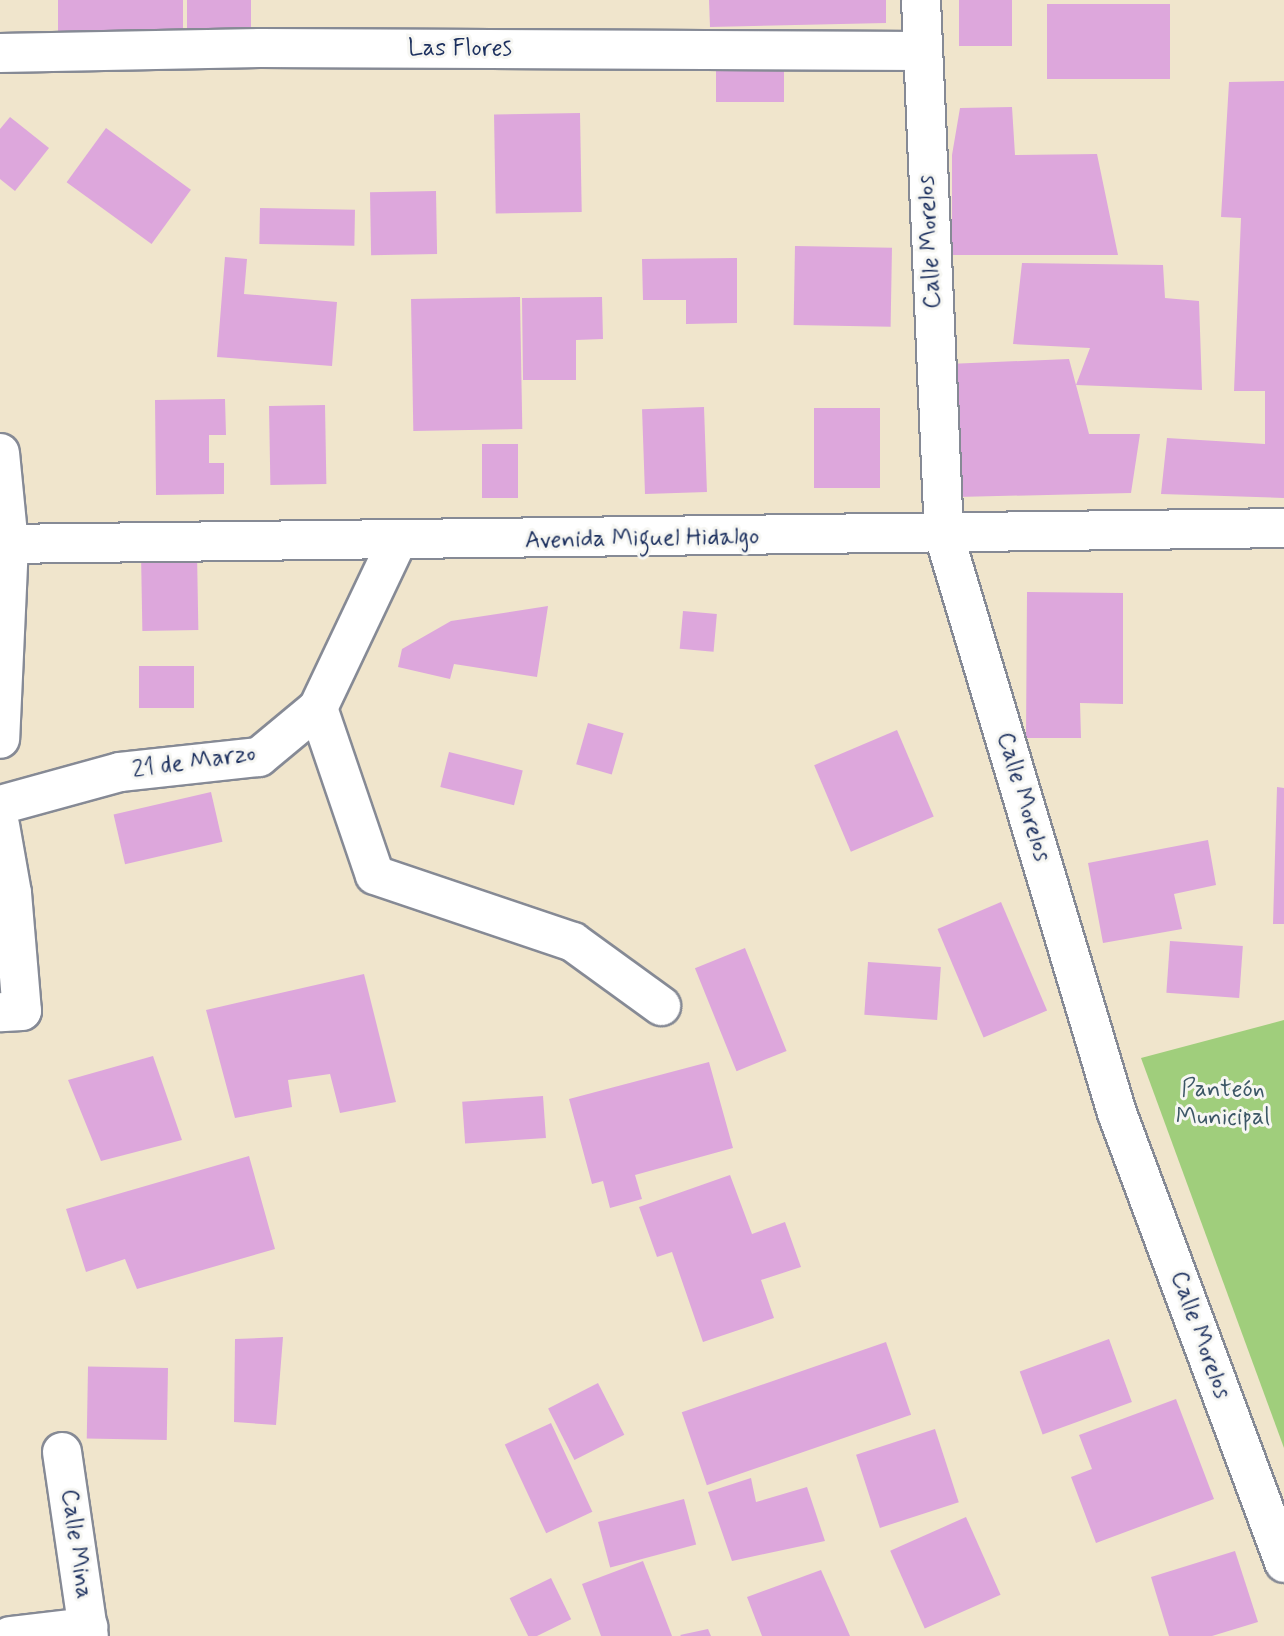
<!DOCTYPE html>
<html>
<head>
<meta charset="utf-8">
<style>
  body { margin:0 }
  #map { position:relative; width:1284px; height:1636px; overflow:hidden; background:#f0e5cc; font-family:Mynerve,sans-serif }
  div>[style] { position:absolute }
  .green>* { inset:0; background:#a0ce7c }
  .building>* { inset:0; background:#dda7dc; transform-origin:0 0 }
  .roads { filter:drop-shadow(2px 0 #868a95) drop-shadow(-2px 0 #868a95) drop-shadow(0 2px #868a95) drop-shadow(0 -2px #868a95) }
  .minor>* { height:38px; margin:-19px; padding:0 19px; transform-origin:19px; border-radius:19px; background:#fff }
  span { translate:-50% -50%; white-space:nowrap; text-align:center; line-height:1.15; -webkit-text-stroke:6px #f6f6f2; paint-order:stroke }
  .street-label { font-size:24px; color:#1b2f5e }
  .park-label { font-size:24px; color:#3c5766 }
</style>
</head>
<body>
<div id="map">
  <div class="green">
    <i style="clip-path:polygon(1284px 1020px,1284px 1448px,1141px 1058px)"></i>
  </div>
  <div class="building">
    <i style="left:58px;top:0;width:125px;height:32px"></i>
    <i style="left:187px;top:0;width:64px;height:35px"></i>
    <i style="clip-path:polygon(709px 0,886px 0,886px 23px,710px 27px)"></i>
    <i style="left:959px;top:0;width:53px;height:46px"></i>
    <i style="left:1047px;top:4px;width:123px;height:75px"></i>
    <i style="left:784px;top:62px;width:40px;height:68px;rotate:90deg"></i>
    <i style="clip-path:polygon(1284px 81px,1284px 498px,1161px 494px,1167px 438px,1265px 444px,1265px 391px,1234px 391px,1241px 218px,1221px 217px,1229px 82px)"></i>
    <i style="clip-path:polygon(1012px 107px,1015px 155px,1097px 154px,1118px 255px,952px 255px,952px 155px,960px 108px)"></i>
    <i style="left:580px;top:113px;width:99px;height:86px;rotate:89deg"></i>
    <i style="clip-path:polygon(10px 117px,49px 148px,15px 191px,0 179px,0 129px)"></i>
    <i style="left:106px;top:128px;width:105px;height:67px;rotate:36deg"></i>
    <i style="left:436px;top:191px;width:63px;height:66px;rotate:89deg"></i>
    <i style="left:260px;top:208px;width:95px;height:36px;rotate:1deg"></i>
    <i style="left:795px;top:246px;width:97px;height:79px;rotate:1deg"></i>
    <i style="clip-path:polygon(225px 257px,247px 259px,244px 294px,337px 302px,332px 366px,217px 357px)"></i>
    <i style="clip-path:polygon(737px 258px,737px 323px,686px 324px,686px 300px,643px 300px,642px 259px)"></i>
    <i style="clip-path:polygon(1022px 263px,1163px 265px,1165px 298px,1199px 301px,1202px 390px,1076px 385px,1089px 434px,1140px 434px,1131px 493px,957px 497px,948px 364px,1069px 359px,1076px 385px,1090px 348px,1013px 344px)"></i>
    <i style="left:520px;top:297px;width:132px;height:109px;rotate:89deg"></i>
    <i style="clip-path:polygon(602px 297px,603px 339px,576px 340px,576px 380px,523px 380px,522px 298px)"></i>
    <i style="clip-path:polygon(225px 399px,226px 435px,209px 435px,209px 463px,224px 463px,224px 494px,156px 495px,155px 400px)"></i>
    <i style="left:325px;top:405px;width:79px;height:56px;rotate:89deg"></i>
    <i style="left:704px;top:407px;width:85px;height:62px;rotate:88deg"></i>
    <i style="left:814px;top:408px;width:66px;height:80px"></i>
    <i style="left:518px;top:444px;width:54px;height:36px;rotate:90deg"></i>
    <i style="left:197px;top:552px;width:78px;height:56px;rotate:89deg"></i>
    <i style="clip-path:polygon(1027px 592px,1123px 593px,1123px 704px,1080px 703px,1081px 738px,1026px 738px)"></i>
    <i style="clip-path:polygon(548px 606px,537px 677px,454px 664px,450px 679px,398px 667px,402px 649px,451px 621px)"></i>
    <i style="left:683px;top:611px;width:34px;height:38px;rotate:5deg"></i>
    <i style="left:139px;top:666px;width:55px;height:42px"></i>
    <i style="left:588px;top:723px;width:37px;height:43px;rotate:16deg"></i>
    <i style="left:897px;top:730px;width:94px;height:90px;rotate:67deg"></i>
    <i style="left:449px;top:752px;width:76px;height:36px;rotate:14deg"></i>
    <i style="clip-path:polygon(1277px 787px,1284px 788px,1284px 924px,1273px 924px)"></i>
    <i style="left:211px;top:792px;width:51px;height:100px;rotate:77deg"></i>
    <i style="clip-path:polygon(1208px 840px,1216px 885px,1174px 894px,1182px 929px,1103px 943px,1088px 863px)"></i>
    <i style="left:1001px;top:902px;width:118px;height:69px;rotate:67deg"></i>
    <i style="left:1170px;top:941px;width:73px;height:52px;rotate:4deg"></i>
    <i style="left:745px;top:948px;width:111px;height:54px;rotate:68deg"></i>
    <i style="left:868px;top:962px;width:73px;height:53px;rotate:4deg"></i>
    <i style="clip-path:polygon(364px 974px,396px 1102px,340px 1113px,330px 1074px,288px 1080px,292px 1107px,235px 1118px,206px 1010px)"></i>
    <i style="clip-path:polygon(153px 1056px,182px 1140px,101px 1161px,68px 1080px)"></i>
    <i style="clip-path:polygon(709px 1062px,733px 1148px,635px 1175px,642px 1199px,610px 1208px,603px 1181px,592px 1184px,569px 1099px)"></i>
    <i style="left:543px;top:1096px;width:42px;height:81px;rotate:86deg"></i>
    <i style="clip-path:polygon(249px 1156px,275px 1249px,137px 1289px,125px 1259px,86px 1272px,66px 1209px)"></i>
    <i style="clip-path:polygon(730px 1175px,752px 1234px,785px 1222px,801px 1267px,761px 1280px,774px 1318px,703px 1342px,672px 1252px,657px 1257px,639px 1207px)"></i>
    <i style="clip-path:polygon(283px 1337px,276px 1425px,234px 1422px,235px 1339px)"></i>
    <i style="left:1109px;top:1339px;width:67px;height:95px;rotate:70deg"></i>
    <i style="left:886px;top:1342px;width:77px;height:216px;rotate:71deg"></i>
    <i style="left:168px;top:1368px;width:72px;height:80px;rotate:91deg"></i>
    <i style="left:598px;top:1383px;width:58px;height:56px;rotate:63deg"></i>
    <i style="clip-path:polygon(1176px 1399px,1214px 1499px,1096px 1543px,1071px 1477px,1092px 1469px,1079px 1435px)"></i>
    <i style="left:551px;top:1423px;width:98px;height:51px;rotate:65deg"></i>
    <i style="left:935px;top:1429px;width:77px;height:83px;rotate:72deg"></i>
    <i style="clip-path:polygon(751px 1478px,756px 1502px,807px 1487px,825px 1541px,732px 1561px,708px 1492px)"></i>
    <i style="left:684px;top:1499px;width:47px;height:89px;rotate:75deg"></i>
    <i style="left:966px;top:1517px;width:85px;height:83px;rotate:66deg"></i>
    <i style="clip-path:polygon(1235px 1551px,1258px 1622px,1212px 1636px,1169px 1636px,1151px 1577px)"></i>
    <i style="clip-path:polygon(643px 1561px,672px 1636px,601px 1636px,582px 1584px)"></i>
    <i style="clip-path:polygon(821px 1570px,850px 1636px,762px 1636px,747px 1597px)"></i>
    <i style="left:551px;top:1578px;width:46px;height:46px;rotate:64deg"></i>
    <i style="clip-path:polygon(708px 1629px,711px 1636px,681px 1636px,680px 1635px)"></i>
  </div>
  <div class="roads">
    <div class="minor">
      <i style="left:921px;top:0;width:535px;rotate:87.54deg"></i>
      <i style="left:944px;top:535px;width:603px;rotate:73.34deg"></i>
      <i style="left:1117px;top:1113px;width:480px;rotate:69.6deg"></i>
      <i style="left:0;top:53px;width:260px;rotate:-1.1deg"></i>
      <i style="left:260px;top:48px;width:661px;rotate:0.26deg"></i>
      <i style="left:0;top:453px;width:91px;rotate:84.4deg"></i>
      <i style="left:9px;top:544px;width:195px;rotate:92.6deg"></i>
      <i style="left:0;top:544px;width:1284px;rotate:-0.71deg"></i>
      <i style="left:318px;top:708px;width:176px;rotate:71.2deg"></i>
      <i style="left:375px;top:875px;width:209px;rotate:18.7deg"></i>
      <i style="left:573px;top:942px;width:109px;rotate:36deg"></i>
      <i style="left:0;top:805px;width:124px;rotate:-15.4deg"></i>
      <i style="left:120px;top:772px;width:140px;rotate:-6.2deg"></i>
      <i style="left:259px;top:757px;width:77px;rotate:-39.7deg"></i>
      <i style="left:318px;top:708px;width:184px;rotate:-64.6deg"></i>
      <i style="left:0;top:825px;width:69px;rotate:80deg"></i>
      <i style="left:12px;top:893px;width:118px;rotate:85.2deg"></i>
      <i style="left:22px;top:1011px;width:22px;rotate:177deg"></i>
      <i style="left:62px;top:1452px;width:186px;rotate:81.7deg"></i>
      <i style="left:10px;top:1636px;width:79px;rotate:-6.6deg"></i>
    </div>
  </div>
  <div class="street-label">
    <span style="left:460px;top:49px">Las Flores</span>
    <span style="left:930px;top:242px;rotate:-93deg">Calle Morelos</span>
    <span style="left:642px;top:539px;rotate:-1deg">Avenida Miguel Hidalgo</span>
    <span style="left:194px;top:762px;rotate:-8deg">21 de Marzo</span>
    <span style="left:1023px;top:797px;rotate:73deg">Calle Morelos</span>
    <span style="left:1200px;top:1335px;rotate:70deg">Calle Morelos</span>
    <span style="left:76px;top:1544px;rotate:82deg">Calle Mina</span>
  </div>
  <div class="park-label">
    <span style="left:1223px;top:1104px">Panteón<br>Municipal</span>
  </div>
</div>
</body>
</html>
